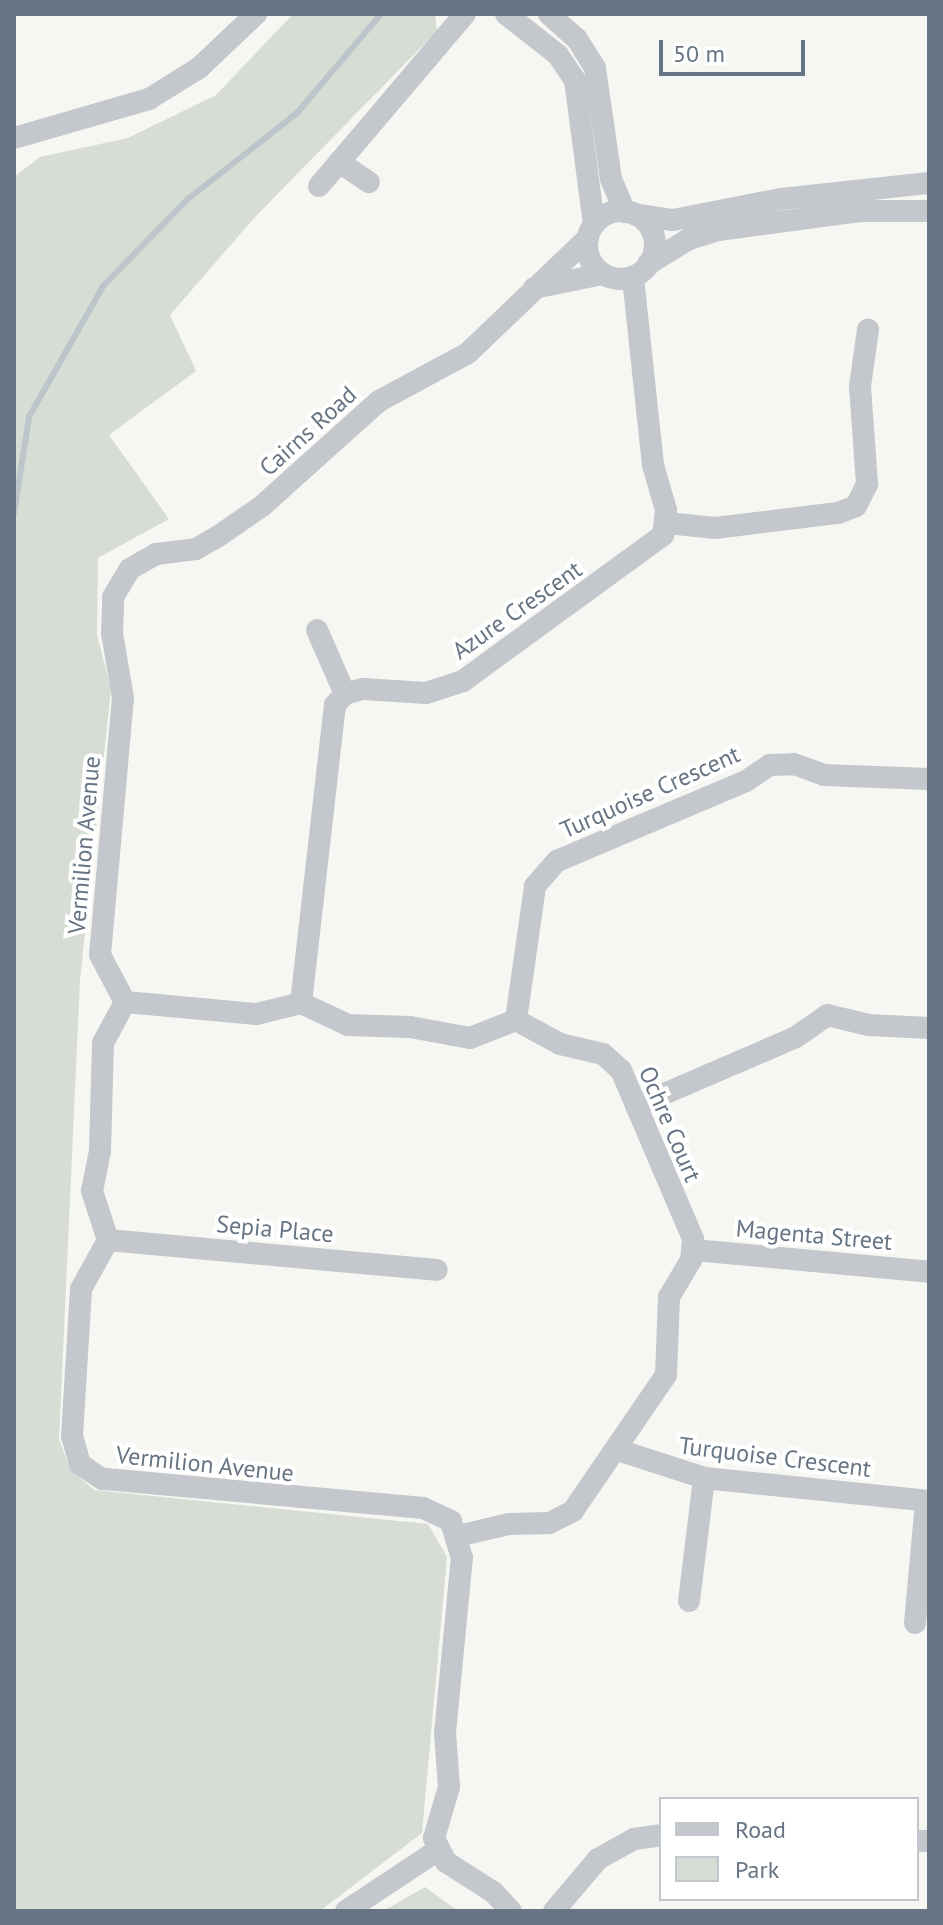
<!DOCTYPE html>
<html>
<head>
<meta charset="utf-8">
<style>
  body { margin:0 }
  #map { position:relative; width:943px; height:1925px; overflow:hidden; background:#f6f6f3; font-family:"PT Sans",sans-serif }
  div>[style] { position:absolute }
  .green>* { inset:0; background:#d7ddd4 }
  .stream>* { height:6px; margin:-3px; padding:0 3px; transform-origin:3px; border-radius:3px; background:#bbc5ca }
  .minor>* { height:22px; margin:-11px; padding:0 11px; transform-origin:11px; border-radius:11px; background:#c4c7cb }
  .minor>.ring { margin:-11px; padding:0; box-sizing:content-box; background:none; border:22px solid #c4c7cb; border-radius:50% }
  span { translate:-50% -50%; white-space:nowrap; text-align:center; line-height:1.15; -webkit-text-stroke:8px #fff; paint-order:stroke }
  .street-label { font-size:24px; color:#667483 }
  .frame { position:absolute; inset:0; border:16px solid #667483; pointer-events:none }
  .legend { position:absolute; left:659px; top:1797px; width:260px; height:104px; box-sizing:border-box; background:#fff; border:2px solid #c2c7cd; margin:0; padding:10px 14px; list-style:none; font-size:24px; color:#667483 }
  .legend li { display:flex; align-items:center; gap:16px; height:40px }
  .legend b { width:40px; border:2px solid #c2c7cd }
  .scale { position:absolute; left:659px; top:40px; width:146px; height:36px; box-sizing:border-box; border:4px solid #667483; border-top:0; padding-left:10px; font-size:24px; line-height:28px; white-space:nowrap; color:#667483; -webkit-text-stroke:6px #fff; paint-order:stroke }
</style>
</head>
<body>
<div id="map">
  <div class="green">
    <i style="clip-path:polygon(293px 14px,435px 14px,437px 31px,255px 217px,170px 315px,196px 371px,109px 435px,169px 519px,98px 558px,97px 635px,111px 689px,80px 980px,59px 1439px,70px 1469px,94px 1490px,428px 1524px,447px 1557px,422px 1833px,320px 1911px,14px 1911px,14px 177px,40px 157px,128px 138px,216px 95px)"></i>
    <i style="clip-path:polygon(425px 1887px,458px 1911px,383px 1911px)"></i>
  </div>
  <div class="stream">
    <i style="left:14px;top:513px;width:97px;rotate:-81.1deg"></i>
    <i style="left:29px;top:417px;width:150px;rotate:-60.5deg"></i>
    <i style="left:103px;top:286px;width:122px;rotate:-45.7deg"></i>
    <i style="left:188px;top:199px;width:139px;rotate:-38.3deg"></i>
    <i style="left:297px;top:113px;width:130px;rotate:-49.7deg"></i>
  </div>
  <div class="minor">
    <i style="left:506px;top:14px;width:66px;rotate:38.3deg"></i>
    <i style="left:558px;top:55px;width:30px;rotate:56deg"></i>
    <i style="left:575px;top:80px;width:145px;rotate:82.5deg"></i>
    <i style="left:549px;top:14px;width:38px;rotate:42deg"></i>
    <i style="left:577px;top:39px;width:34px;rotate:58deg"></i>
    <i style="left:595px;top:68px;width:112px;rotate:81.8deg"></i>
    <i style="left:611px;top:179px;width:36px;rotate:67deg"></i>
    <i style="left:14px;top:138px;width:141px;rotate:-16.1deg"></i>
    <i style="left:149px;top:99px;width:59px;rotate:-31.8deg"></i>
    <i style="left:199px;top:68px;width:79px;rotate:-43.5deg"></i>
    <i style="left:339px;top:162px;width:36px;rotate:34deg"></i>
    <i style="left:319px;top:186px;width:226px;rotate:-49.7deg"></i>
    <i class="ring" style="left:587px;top:211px;width:46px;height:46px"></i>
    <i style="left:634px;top:214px;width:39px;rotate:9deg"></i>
    <i style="left:673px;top:220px;width:110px;rotate:-11deg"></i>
    <i style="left:781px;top:199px;width:149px;rotate:-6.2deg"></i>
    <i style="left:648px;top:264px;width:48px;rotate:-31.4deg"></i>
    <i style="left:689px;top:239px;width:30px;rotate:-17deg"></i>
    <i style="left:718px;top:230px;width:143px;rotate:-7.6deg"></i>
    <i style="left:860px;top:211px;width:69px"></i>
    <i style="left:534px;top:288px;width:70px;rotate:-11.5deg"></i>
    <i style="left:667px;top:523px;width:48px;rotate:5.9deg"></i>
    <i style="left:715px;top:528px;width:124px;rotate:-7deg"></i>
    <i style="left:838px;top:513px;width:19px;rotate:-21deg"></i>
    <i style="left:856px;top:506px;width:25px;rotate:-63deg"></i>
    <i style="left:867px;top:484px;width:98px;rotate:-94.1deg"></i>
    <i style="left:860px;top:386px;width:57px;rotate:-81.9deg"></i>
    <i style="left:317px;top:630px;width:70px;rotate:66.4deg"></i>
    <i style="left:125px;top:1002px;width:132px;rotate:5.2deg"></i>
    <i style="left:256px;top:1014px;width:46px;rotate:-13.7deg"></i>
    <i style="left:301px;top:1003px;width:52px;rotate:25.1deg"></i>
    <i style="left:348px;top:1025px;width:62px;rotate:1.8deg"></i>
    <i style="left:410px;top:1027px;width:61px;rotate:10.4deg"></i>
    <i style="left:470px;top:1038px;width:49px;rotate:-21.4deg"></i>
    <i style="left:516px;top:1020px;width:50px;rotate:28.6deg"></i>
    <i style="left:560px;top:1044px;width:44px;rotate:13.1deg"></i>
    <i style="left:603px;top:1054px;width:24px;rotate:42deg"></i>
    <i style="left:621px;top:1070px;width:184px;rotate:66.9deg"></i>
    <i style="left:693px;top:1239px;width:21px;rotate:95deg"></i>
    <i style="left:691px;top:1260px;width:43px;rotate:120.7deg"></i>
    <i style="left:669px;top:1297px;width:78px;rotate:92.2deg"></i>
    <i style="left:666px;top:1375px;width:165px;rotate:124.4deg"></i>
    <i style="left:573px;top:1511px;width:27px;rotate:153deg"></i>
    <i style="left:549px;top:1523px;width:40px;rotate:178.6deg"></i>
    <i style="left:509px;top:1524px;width:52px;rotate:166.8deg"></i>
    <i style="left:301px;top:1003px;width:300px;rotate:-83.5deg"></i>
    <i style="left:335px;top:705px;width:15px;rotate:-48deg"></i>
    <i style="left:345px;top:694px;width:19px;rotate:-16deg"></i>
    <i style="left:363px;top:689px;width:63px;rotate:3.6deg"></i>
    <i style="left:426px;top:693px;width:39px;rotate:-18deg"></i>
    <i style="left:463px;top:681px;width:248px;rotate:-36.1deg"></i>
    <i style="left:663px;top:535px;width:25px;rotate:-83deg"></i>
    <i style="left:666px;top:510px;width:47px;rotate:-106.1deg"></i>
    <i style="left:653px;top:465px;width:189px;rotate:-96.1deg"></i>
    <i style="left:516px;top:1020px;width:135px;rotate:-81.9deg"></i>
    <i style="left:535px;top:886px;width:33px;rotate:-49deg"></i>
    <i style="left:557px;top:861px;width:205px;rotate:-22.9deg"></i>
    <i style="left:746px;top:781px;width:29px;rotate:-34deg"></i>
    <i style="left:770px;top:765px;width:24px;rotate:-2deg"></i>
    <i style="left:794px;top:764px;width:32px;rotate:20deg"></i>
    <i style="left:824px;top:775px;width:105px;rotate:2.2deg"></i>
    <i style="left:636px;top:1106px;width:174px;rotate:-23.3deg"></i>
    <i style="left:796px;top:1037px;width:38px;rotate:-35deg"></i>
    <i style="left:827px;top:1015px;width:43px;rotate:13.4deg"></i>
    <i style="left:869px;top:1025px;width:60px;rotate:2.9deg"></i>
    <i style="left:108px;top:1240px;width:330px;rotate:5.2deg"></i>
    <i style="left:694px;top:1250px;width:236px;rotate:5.3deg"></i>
    <i style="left:618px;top:1450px;width:90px;rotate:18deg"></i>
    <i style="left:704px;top:1478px;width:226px;rotate:5.8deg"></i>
    <i style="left:689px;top:1601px;width:124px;rotate:-83deg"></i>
    <i style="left:915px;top:1623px;width:122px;rotate:-84.8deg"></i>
    <i style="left:917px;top:1841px;width:12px"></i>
    <i style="left:346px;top:1911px;width:110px;rotate:-33.5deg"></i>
    <i style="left:511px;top:1911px;width:26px;rotate:-133deg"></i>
    <i style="left:493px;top:1892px;width:56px;rotate:-147.4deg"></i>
    <i style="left:446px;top:1862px;width:27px;rotate:-117deg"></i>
    <i style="left:434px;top:1838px;width:53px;rotate:-73.6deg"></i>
    <i style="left:449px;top:1787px;width:54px;rotate:-94.2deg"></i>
    <i style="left:445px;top:1733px;width:176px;rotate:-84.5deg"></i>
    <i style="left:462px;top:1558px;width:39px;rotate:-107deg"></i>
    <i style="left:451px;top:1521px;width:31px;rotate:-155deg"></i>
    <i style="left:423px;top:1508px;width:322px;rotate:-174.8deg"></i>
    <i style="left:102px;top:1479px;width:27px;rotate:-146deg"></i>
    <i style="left:80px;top:1464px;width:29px;rotate:-106deg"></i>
    <i style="left:72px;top:1436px;width:147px;rotate:-86.5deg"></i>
    <i style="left:81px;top:1289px;width:56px;rotate:-61.1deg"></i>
    <i style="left:108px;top:1240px;width:52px;rotate:-108.1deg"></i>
    <i style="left:92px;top:1191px;width:41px;rotate:-78.7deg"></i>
    <i style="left:100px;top:1151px;width:108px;rotate:-88.4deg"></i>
    <i style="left:103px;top:1043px;width:47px;rotate:-61.8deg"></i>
    <i style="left:125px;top:1002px;width:53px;rotate:-118deg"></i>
    <i style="left:100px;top:955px;width:258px;rotate:-84.9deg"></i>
    <i style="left:123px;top:698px;width:66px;rotate:-99.6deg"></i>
    <i style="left:112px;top:633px;width:36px;rotate:-88deg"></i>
    <i style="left:113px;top:597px;width:33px;rotate:-59deg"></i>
    <i style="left:130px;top:569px;width:30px;rotate:-30deg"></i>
    <i style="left:156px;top:554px;width:40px;rotate:-7.1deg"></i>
    <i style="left:196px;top:549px;width:28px;rotate:-30deg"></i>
    <i style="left:220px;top:535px;width:51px;rotate:-34.6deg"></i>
    <i style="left:262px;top:506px;width:157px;rotate:-41.9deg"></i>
    <i style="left:379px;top:401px;width:101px;rotate:-28.3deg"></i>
    <i style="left:468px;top:353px;width:166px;rotate:-43.8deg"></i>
    <i style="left:554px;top:1911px;width:68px;rotate:-49.8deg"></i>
    <i style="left:598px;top:1859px;width:41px;rotate:-29.1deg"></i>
    <i style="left:634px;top:1839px;width:27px;rotate:-8deg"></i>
  </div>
  <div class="street-label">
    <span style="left:308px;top:431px;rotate:-42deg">Cairns Road</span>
    <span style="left:517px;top:610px;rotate:-35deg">Azure Crescent</span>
    <span style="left:650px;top:792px;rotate:-24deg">Turquoise Crescent</span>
    <span style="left:84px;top:845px;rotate:-85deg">Vermilion Avenue</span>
    <span style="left:670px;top:1124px;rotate:67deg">Ochre Court</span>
    <span style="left:275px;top:1229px;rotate:5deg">Sepia Place</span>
    <span style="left:814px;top:1235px;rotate:5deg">Magenta Street</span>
    <span style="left:775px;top:1457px;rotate:7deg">Turquoise Crescent</span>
    <span style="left:205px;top:1464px;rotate:6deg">Vermilion Avenue</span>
  </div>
  <div class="frame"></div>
  <ul class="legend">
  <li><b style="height:10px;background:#c4c7cb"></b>Road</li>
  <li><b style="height:22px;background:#d7ddd4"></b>Park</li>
  </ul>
  <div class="scale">50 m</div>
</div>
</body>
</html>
